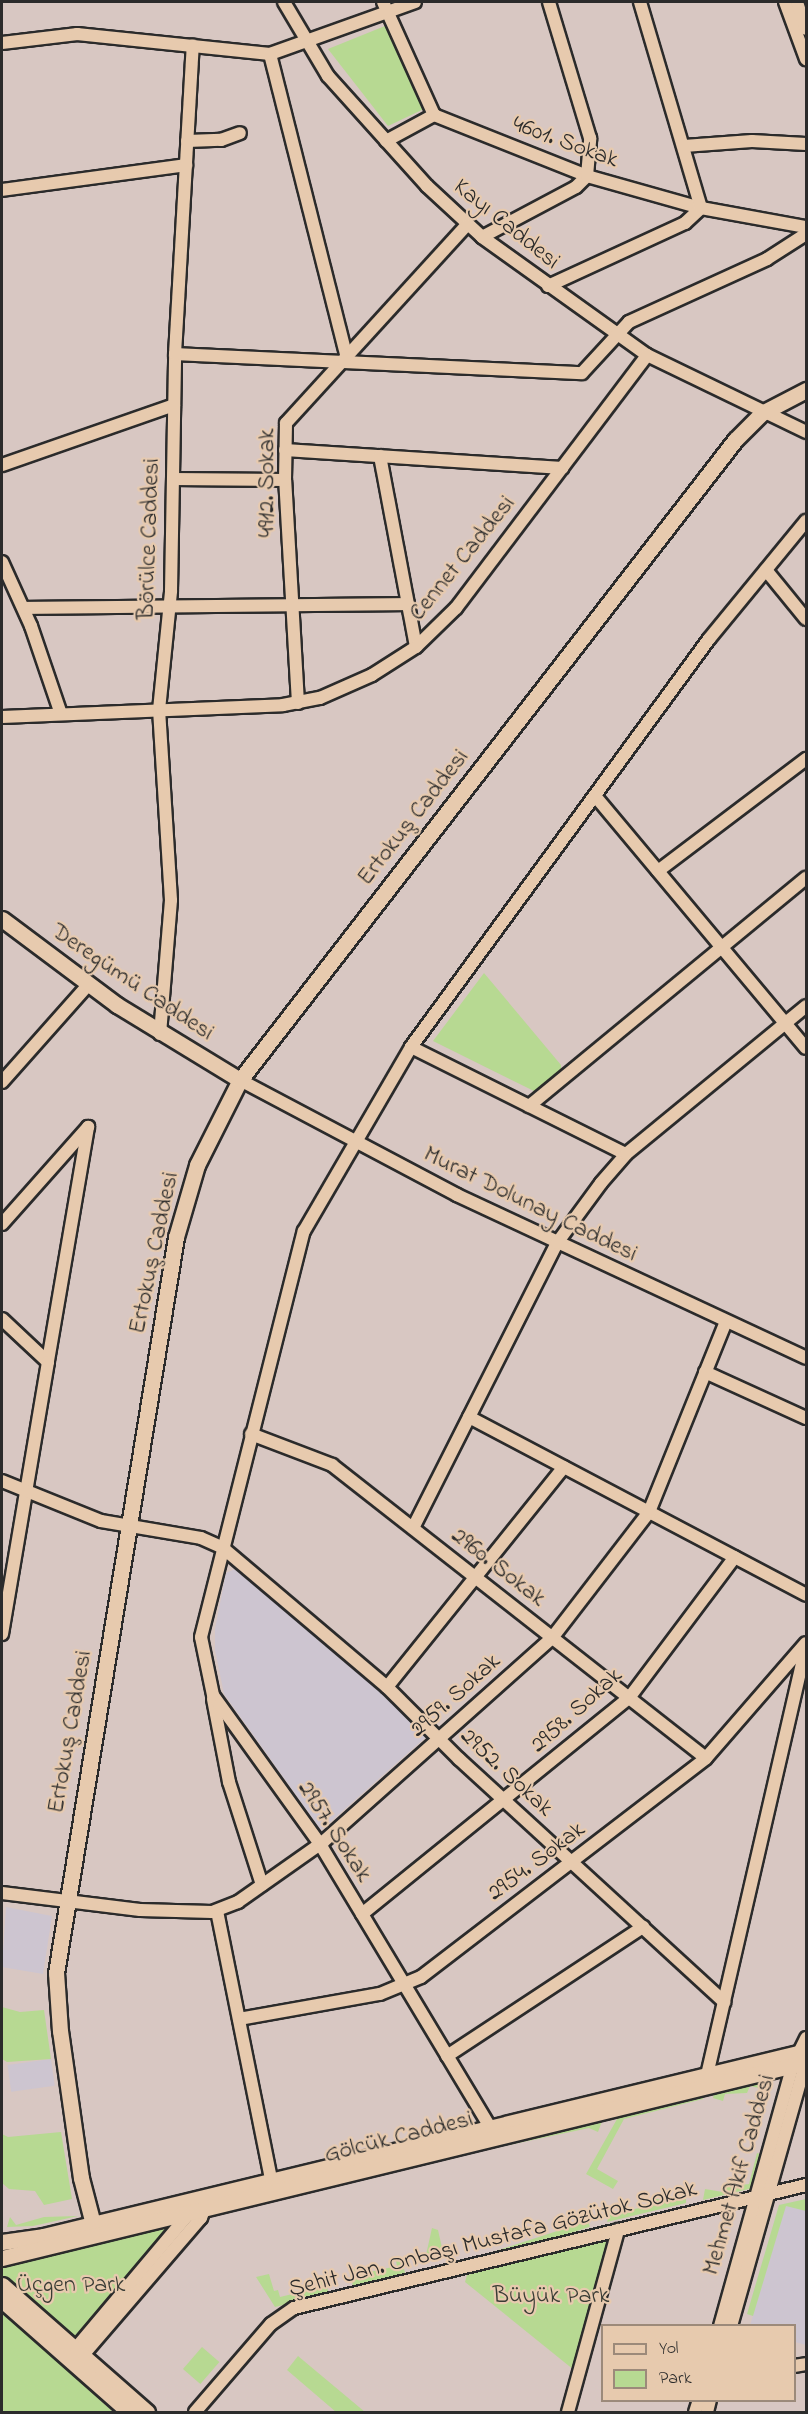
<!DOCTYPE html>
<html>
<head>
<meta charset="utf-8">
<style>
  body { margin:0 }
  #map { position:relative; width:808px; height:2414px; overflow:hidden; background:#d8c7c2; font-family:"Indie Flower",sans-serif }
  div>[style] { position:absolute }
  .built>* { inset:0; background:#cdc5d0; transform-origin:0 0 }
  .green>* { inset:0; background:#b7d992; transform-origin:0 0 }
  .roads { filter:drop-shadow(2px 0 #2b2b2b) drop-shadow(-2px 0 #2b2b2b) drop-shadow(0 2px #2b2b2b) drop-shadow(0 -2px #2b2b2b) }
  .minor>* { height:12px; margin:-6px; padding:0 6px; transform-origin:6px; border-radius:6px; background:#e7caae }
  .major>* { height:15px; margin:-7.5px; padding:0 7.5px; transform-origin:7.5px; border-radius:7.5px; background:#e7caae }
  span { translate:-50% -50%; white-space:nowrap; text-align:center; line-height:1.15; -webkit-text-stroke:4.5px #e7caae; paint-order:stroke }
  .street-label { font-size:24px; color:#2b2b2b }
  .park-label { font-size:24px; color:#393c35 }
  .frame { position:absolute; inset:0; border:3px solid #2b2b2b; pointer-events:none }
  .legend { position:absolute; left:601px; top:2324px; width:195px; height:78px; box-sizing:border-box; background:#e7caae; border:2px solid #9c8a7a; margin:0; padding:8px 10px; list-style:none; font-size:18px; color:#2b2b2b }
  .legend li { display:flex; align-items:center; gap:12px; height:30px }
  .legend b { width:30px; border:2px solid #9c8a7a }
</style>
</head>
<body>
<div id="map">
  <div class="built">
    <i style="clip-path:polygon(235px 1569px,369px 1681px,426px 1737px,321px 1830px,224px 1694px,215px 1650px,215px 1629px,226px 1573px)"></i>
    <i style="clip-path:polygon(6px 1907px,52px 1916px,43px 1974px,2px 1967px)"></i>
    <i style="left:51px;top:2059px;width:27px;height:44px;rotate:82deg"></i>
    <i style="clip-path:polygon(806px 2199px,806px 2345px,795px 2342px,794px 2326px,750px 2325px,753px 2316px,747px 2314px,779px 2205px)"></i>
  </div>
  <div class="green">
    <i style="clip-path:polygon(385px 26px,426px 108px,388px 126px,328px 49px)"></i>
    <i style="clip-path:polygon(484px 973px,561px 1065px,561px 1073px,538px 1093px,433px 1041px)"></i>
    <i style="clip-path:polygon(2px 2007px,20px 2012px,44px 2010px,51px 2059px,7px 2062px,2px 2059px)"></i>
    <i style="clip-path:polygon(764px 2077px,763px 2089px,750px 2086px,747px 2093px,725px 2094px,723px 2101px,713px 2098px,715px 2089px)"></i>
    <i style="clip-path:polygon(705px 2090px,703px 2099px,624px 2119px,597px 2169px,618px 2181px,613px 2189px,586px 2174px,621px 2112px)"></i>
    <i style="clip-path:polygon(604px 2116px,598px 2132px,589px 2128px,453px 2157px,451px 2151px)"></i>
    <i style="clip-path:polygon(61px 2132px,72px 2199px,44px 2205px,35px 2191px,9px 2189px,2px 2183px,2px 2134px,8px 2137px)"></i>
    <i style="clip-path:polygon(757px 2153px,763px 2155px,753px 2188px,703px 2200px,705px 2189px,723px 2192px,725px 2187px,749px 2184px)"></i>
    <i style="clip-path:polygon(678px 2197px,686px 2198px,686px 2203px,607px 2222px,610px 2213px,646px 2207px,652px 2198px,674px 2202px)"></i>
    <i style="clip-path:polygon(806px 2199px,806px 2211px,786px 2206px,753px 2316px,747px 2314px,779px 2205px)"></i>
    <i style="clip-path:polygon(78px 2216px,33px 2226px,7px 2227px,10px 2217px,16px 2225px,44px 2217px)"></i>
    <i style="clip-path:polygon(177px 2220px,74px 2342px,2px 2276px,2px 2263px)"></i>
    <i style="left:588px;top:2221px;width:6px;height:166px;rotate:72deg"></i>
    <i style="clip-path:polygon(432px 2228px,438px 2230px,443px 2252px,426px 2255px)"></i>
    <i style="clip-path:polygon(599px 2240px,606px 2241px,610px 2247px,574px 2370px,465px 2282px,467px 2275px)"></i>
    <i style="clip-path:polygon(402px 2259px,405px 2273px,353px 2286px,349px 2271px,355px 2269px,356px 2275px,397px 2266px,396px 2261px)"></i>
    <i style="clip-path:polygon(269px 2274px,274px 2291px,278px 2290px,280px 2297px,321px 2287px,320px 2281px,325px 2280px,329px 2294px,275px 2307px,256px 2277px)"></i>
    <i style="clip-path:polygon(2px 2309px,113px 2412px,2px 2412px)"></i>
    <i style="left:202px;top:2347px;width:23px;height:29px;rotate:41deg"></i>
    <i style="clip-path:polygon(298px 2356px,365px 2412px,336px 2412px,287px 2370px)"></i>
  </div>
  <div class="roads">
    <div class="minor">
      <i style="left:284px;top:2px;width:86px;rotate:59.3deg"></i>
      <i style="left:328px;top:76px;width:148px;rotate:48deg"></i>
      <i style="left:427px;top:186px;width:75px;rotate:42.8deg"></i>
      <i style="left:482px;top:237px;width:203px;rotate:35.6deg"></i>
      <i style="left:647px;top:355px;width:177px;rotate:25.8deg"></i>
      <i style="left:383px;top:2px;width:124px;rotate:65.7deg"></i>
      <i style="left:434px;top:115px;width:165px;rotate:21.7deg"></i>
      <i style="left:587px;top:176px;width:118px;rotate:15.7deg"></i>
      <i style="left:701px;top:208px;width:107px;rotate:10.3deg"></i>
      <i style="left:785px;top:2px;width:61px;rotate:69.8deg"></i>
      <i style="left:797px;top:2px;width:28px;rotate:72deg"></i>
      <i style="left:2px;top:43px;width:76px;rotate:-6.8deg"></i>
      <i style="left:77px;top:34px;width:194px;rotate:5.9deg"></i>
      <i style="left:270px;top:54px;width:154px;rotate:-19.7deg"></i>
      <i style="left:270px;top:54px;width:310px;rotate:75.8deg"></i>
      <i style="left:187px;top:141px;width:34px;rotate:-2deg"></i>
      <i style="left:221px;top:140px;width:20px;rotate:-20deg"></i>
      <i style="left:386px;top:141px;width:55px;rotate:-28.4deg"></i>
      <i style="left:684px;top:146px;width:68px;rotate:-4.2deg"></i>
      <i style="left:752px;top:141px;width:54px;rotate:3.2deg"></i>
      <i style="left:2px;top:190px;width:186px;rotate:-7.7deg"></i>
      <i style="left:482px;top:237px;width:106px;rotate:-28deg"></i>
      <i style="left:576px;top:187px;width:16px;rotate:-45deg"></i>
      <i style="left:587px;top:176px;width:38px;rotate:-85deg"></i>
      <i style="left:590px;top:138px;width:142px;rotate:-106.8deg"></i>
      <i style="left:548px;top:286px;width:151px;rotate:-24.7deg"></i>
      <i style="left:685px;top:223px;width:22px;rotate:-43deg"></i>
      <i style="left:701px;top:208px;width:215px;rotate:-106.5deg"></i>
      <i style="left:175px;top:354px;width:407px;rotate:2.7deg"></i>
      <i style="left:582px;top:373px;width:69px;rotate:-47.3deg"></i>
      <i style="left:629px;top:322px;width:152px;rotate:-24.5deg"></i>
      <i style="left:767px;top:259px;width:46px;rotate:-32.7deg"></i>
      <i style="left:285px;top:450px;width:278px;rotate:3.7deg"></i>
      <i style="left:380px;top:456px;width:194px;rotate:79.3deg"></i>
      <i style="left:2px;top:465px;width:182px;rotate:-19.2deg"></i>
      <i style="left:173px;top:479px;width:112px;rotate:0.5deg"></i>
      <i style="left:2px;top:562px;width:70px;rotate:65.6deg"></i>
      <i style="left:31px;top:626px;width:93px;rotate:71.2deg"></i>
      <i style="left:766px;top:570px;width:63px;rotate:50.8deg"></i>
      <i style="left:24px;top:608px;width:384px;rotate:-0.6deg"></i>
      <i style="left:298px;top:703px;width:223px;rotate:-93.3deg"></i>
      <i style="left:285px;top:480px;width:57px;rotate:-89deg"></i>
      <i style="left:286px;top:423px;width:268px;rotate:-47.6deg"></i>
      <i style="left:2px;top:717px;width:281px;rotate:-2.4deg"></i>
      <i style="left:283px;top:705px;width:38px;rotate:-11deg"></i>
      <i style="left:320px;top:698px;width:57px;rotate:-23.9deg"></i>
      <i style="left:372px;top:675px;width:52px;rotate:-32.5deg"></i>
      <i style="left:416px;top:647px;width:56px;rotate:-44.3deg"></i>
      <i style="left:456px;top:608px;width:317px;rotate:-52.9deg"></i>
      <i style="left:596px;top:797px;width:327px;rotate:50.1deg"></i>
      <i style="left:658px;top:871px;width:186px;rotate:-37.1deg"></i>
      <i style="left:160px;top:1034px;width:134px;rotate:-85.3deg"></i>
      <i style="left:171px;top:900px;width:190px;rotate:-93.6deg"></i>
      <i style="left:159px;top:710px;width:120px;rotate:-84.2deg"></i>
      <i style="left:171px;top:591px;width:237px;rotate:-89deg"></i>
      <i style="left:175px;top:354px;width:309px;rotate:-86.7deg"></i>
      <i style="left:411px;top:1047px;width:240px;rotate:26.5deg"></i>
      <i style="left:240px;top:1080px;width:246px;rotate:27.9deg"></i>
      <i style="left:457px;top:1195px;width:385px;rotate:25deg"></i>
      <i style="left:2px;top:1082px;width:130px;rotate:-48.4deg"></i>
      <i style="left:529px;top:1106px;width:359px;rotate:-39.5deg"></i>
      <i style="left:2px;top:1224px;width:130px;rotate:-48.4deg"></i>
      <i style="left:88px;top:1127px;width:238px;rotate:99.7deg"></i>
      <i style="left:2px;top:1319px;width:63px;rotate:43.1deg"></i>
      <i style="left:48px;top:1362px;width:276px;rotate:99.6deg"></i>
      <i style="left:705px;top:1372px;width:111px;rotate:24.5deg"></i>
      <i style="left:469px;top:1417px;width:381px;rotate:27.8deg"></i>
      <i style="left:251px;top:1434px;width:87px;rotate:20.9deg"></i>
      <i style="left:332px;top:1465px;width:475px;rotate:38.1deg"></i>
      <i style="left:2px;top:1481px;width:107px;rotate:22deg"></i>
      <i style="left:101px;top:1521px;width:101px;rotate:9.6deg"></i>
      <i style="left:201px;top:1538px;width:24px;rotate:24deg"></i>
      <i style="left:223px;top:1548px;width:215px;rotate:40.3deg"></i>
      <i style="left:387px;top:1687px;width:102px;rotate:45deg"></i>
      <i style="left:459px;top:1759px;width:360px;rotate:42.5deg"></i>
      <i style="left:413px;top:1528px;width:319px;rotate:-63.2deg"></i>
      <i style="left:557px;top:1243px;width:74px;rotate:-53.7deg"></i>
      <i style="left:601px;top:1183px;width:38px;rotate:-49deg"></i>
      <i style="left:626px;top:1154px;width:233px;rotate:-39.4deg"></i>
      <i style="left:387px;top:1687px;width:282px;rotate:-51.2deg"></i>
      <i style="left:213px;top:1699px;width:85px;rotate:79.1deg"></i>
      <i style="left:229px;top:1782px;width:108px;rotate:72.2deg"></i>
      <i style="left:2px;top:1893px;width:139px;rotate:7deg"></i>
      <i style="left:140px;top:1910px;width:72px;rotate:1.6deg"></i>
      <i style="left:212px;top:1912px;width:28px;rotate:-21deg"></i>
      <i style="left:238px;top:1902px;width:104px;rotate:-35.2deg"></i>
      <i style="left:323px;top:1842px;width:307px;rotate:-41.7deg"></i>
      <i style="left:552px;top:1638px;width:159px;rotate:-52.4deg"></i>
      <i style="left:649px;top:1512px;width:206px;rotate:-68deg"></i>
      <i style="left:217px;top:1911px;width:274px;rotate:78.6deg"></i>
      <i style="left:362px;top:1914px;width:343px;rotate:-39deg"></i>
      <i style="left:629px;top:1698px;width:176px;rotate:-53.1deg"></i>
      <i style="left:239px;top:2019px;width:143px;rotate:-10.1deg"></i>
      <i style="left:380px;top:1994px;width:44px;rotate:-22.5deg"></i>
      <i style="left:421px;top:1977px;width:359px;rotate:-37.5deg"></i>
      <i style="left:706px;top:1758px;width:152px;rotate:-49deg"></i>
      <i style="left:447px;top:2056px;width:235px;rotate:-33.4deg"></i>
      <i style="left:707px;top:2075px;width:440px;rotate:-77deg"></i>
      <i style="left:490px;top:2127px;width:330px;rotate:-121deg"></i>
      <i style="left:320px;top:1844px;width:183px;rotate:-125.7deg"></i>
      <i style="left:213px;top:1695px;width:59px;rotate:-101.7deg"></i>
      <i style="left:201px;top:1637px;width:419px;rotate:-75.8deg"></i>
      <i style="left:304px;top:1231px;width:213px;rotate:-59.8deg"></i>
      <i style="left:411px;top:1047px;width:505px;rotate:-53.86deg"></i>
      <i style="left:709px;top:639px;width:153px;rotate:-50.6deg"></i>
      <i style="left:720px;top:2326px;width:271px;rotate:-74.4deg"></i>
      <i style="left:793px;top:2065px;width:30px;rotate:-64deg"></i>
      <i style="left:731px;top:2326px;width:275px;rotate:-74.2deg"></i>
      <i style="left:70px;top:2355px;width:189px;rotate:-49.9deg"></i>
      <i style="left:77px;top:2362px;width:190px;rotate:-49.3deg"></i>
      <i style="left:201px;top:2218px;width:15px;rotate:-70deg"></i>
      <i style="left:794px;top:2366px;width:12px;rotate:-9deg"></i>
      <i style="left:195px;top:2412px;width:116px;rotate:-49.2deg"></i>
      <i style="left:271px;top:2324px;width:28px;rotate:-35deg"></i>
      <i style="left:294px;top:2308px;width:527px;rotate:-13.51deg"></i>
      <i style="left:568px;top:2412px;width:189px;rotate:-74.6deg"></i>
      <i style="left:695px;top:2412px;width:13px;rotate:-72deg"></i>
      <i style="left:707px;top:2412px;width:12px;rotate:-76deg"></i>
    </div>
    <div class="major">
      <i style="left:2px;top:919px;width:144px;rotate:36.8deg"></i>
      <i style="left:117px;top:1005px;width:144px;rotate:31.4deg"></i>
      <i style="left:93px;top:2224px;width:48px;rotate:-104.6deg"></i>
      <i style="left:81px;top:2178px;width:148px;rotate:-98.1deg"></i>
      <i style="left:60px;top:2031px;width:58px;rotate:-93.9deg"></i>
      <i style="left:56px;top:1973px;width:746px;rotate:-80.74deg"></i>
      <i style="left:176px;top:1237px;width:75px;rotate:-73.7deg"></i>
      <i style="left:197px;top:1165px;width:95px;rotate:-63.2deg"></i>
      <i style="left:240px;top:1080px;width:809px;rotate:-52.28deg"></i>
      <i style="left:735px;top:440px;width:38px;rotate:-45deg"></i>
      <i style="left:762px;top:413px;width:50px;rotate:-27.6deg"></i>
      <i style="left:2px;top:2242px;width:41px;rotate:-8.3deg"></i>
      <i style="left:43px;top:2236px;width:785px;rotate:-13.63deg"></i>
      <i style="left:2px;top:2258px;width:828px;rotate:-13.7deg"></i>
      <i style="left:2px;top:2285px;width:193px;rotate:41.2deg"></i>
      <i style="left:2px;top:2300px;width:169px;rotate:41.4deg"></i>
    </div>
  </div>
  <div class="street-label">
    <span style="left:565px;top:143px;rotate:20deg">4601. Sokak</span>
    <span style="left:506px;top:225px;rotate:39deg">Kayı Caddesi</span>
    <span style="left:268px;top:483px;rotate:-90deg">4912. Sokak</span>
    <span style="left:150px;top:539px;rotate:-88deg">Börülce Caddesi</span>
    <span style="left:463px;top:559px;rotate:-51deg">Cennet Caddesi</span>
    <span style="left:414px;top:818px;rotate:-52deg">Ertokuş Caddesi</span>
    <span style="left:132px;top:983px;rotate:34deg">Deregümü Caddesi</span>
    <span style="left:530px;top:1205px;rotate:26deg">Murat Dolunay Caddesi</span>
    <span style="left:155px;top:1253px;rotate:-78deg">Ertokuş Caddesi</span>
    <span style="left:498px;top:1568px;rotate:38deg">2960. Sokak</span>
    <span style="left:456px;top:1696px;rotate:-42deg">2959. Sokak</span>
    <span style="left:577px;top:1711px;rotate:-42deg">2958. Sokak</span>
    <span style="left:71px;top:1732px;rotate:-80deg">Ertokuş Caddesi</span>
    <span style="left:506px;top:1773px;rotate:43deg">2952. Sokak</span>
    <span style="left:334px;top:1832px;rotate:57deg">2957. Sokak</span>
    <span style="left:537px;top:1862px;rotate:-37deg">2954. Sokak</span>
    <span style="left:399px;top:2138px;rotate:-14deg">Gölcük Caddesi</span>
    <span style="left:740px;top:2175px;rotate:-74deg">Mehmet Akif Caddesi</span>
    <span style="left:493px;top:2240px;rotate:-14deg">Şehit Jan. Onbaşı Mustafa Gözütok Sokak</span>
  </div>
  <div class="park-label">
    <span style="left:71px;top:2286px">Üçgen Park</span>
    <span style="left:551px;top:2297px">Büyük Park</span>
  </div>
  <div class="frame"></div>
  <ul class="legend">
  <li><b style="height:8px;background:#e7caae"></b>Yol</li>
  <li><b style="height:16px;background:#b7d992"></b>Park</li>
  </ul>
</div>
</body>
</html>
